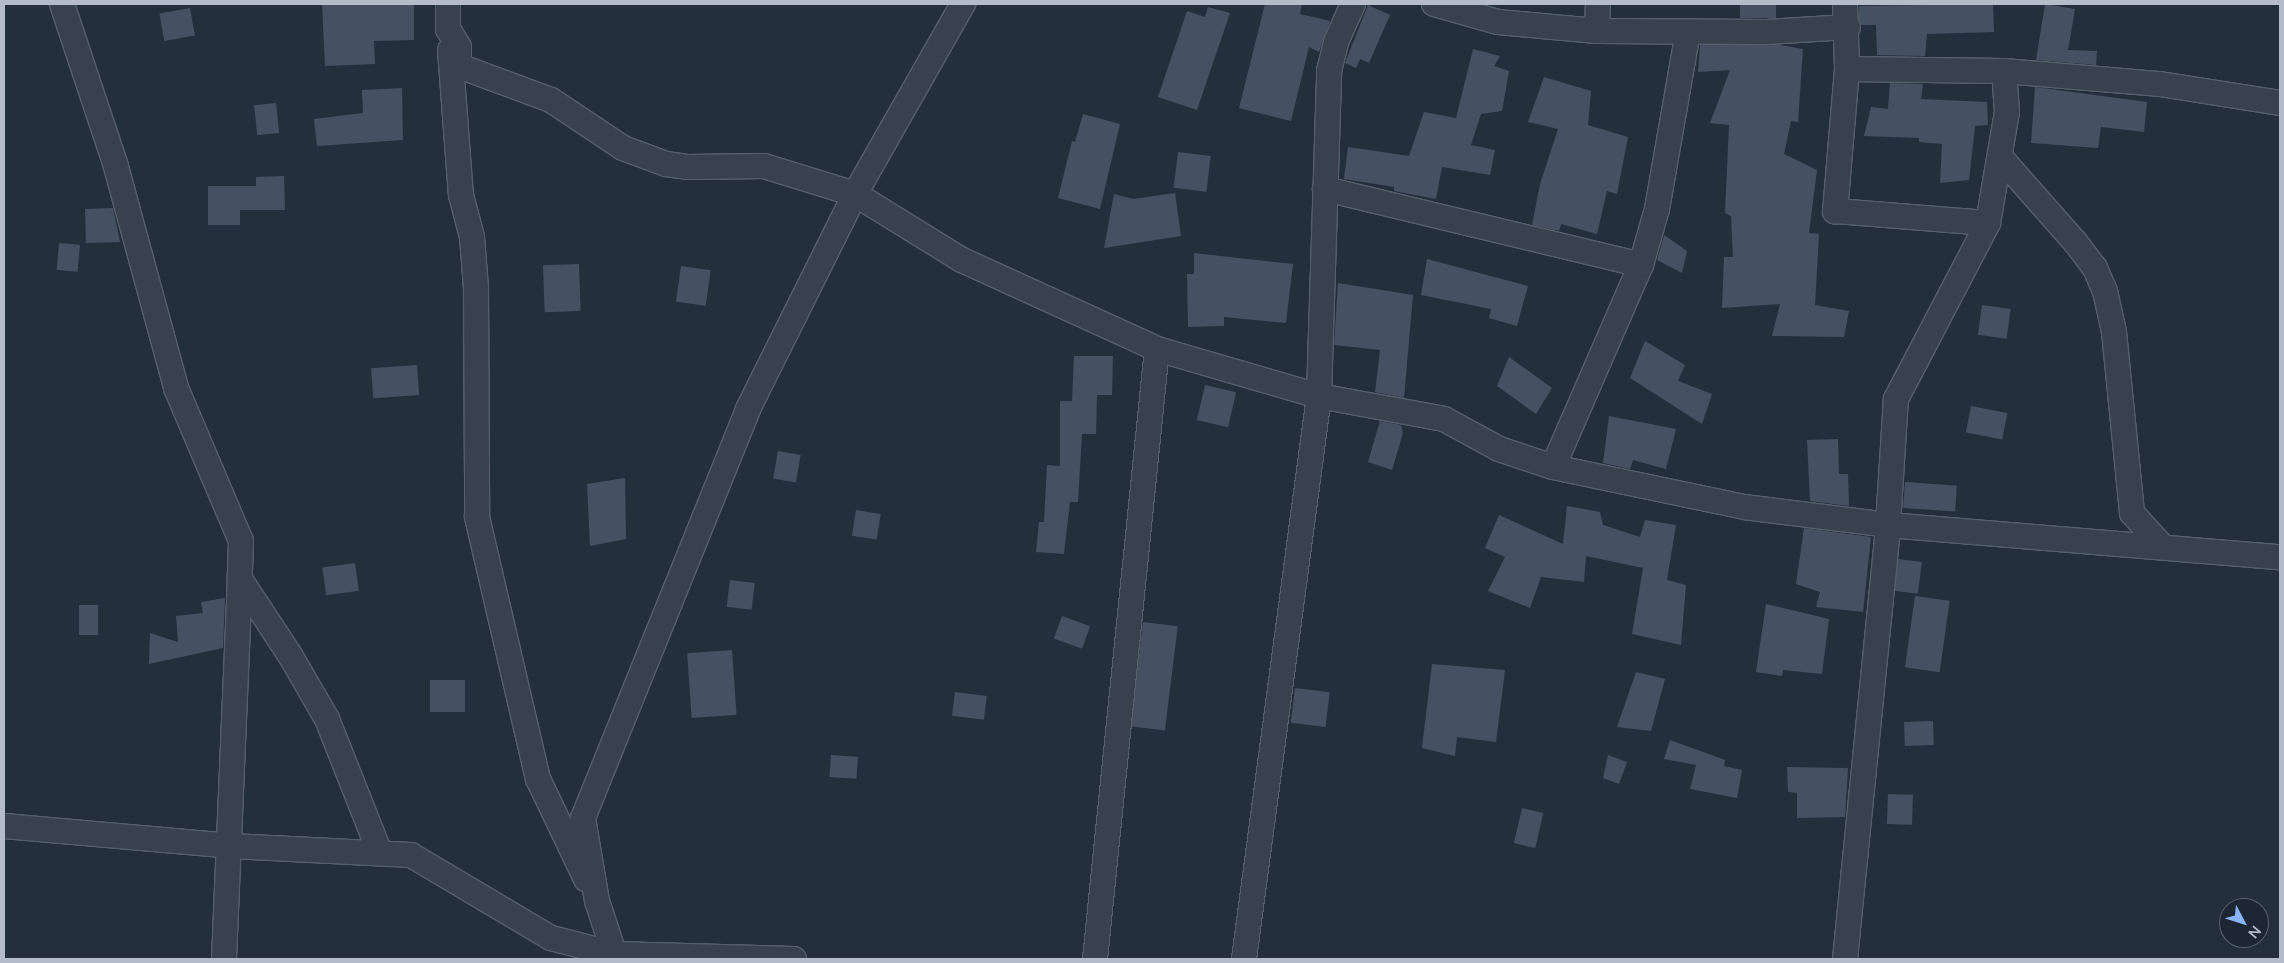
<!DOCTYPE html>
<html>
<head>
<meta charset="utf-8">
<style>
  body { margin:0 }
  #map { position:relative; width:2284px; height:963px; overflow:hidden; background:#242f3e; font-family:Lato,sans-serif }
  div>[style] { position:absolute }
  .building>* { inset:0; background:#455162; transform-origin:0 0 }
  .roads { filter:drop-shadow(1px 0 #565f6c) drop-shadow(-1px 0 #565f6c) drop-shadow(0 1px #565f6c) drop-shadow(0 -1px #565f6c) }
  .street>* { height:24px; margin:-12px; padding:0 12px; transform-origin:12px; border-radius:12px; background:#38414e }
  span { translate:-50% -50%; white-space:nowrap; text-align:center; line-height:1.15; -webkit-text-stroke:5px #1d2633; paint-order:stroke }
  .frame { position:absolute; inset:0; border:5px solid #b4bcc9; pointer-events:none }
  .north { position:absolute; left:2219px; top:898px; width:50px; height:50px; box-sizing:border-box; background:#1d2633; border:1px solid #59626f; border-radius:50%; rotate:130deg; font-size:14px; font-weight:700; line-height:20px; text-align:center; color:#b4bcc9 }
  .north::after { content:''; display:block; margin:auto; width:18px; height:22px; background:#8ab4f8; clip-path:polygon(50% 0,100% 100%,50% 72%,0 100%) }
</style>
</head>
<body>
<div id="map">
  <div class="building">
    <i style="clip-path:polygon(322px 4px,414px 4px,414px 40px,374px 41px,375px 64px,325px 66px)"></i>
    <i style="clip-path:polygon(1265px 4px,1302px 4px,1300px 14px,1330px 21px,1319px 52px,1309px 47px,1291px 121px,1239px 108px)"></i>
    <i style="left:1740px;top:4px;width:36px;height:14px"></i>
    <i style="clip-path:polygon(1993px 4px,1994px 32px,1927px 34px,1925px 56px,1877px 55px,1876px 25px,1861px 25px,1859px 19px,1859px 6px)"></i>
    <i style="clip-path:polygon(2045px 4px,2075px 9px,2068px 50px,2097px 51px,2096px 65px,2036px 60px)"></i>
    <i style="clip-path:polygon(1368px 5px,1390px 15px,1369px 63px,1360px 59px,1356px 68px,1345px 63px)"></i>
    <i style="clip-path:polygon(1208px 7px,1230px 13px,1197px 110px,1158px 97px,1187px 11px,1205px 17px)"></i>
    <i style="left:190px;top:8px;width:28px;height:31px;rotate:80deg"></i>
    <i style="clip-path:polygon(1700px 45px,1781px 45px,1803px 49px,1798px 122px,1791px 121px,1784px 154px,1817px 170px,1809px 233px,1819px 234px,1815px 305px,1849px 311px,1844px 337px,1772px 336px,1780px 304px,1722px 308px,1724px 257px,1733px 257px,1731px 216px,1725px 213px,1729px 125px,1710px 123px,1730px 70px,1698px 72px)"></i>
    <i style="clip-path:polygon(1473px 49px,1500px 56px,1494px 66px,1509px 71px,1502px 111px,1481px 114px,1471px 145px,1495px 150px,1490px 175px,1442px 167px,1436px 199px,1394px 191px,1394px 187px,1344px 179px,1348px 147px,1409px 156px,1424px 112px,1456px 118px)"></i>
    <i style="clip-path:polygon(1544px 77px,1591px 91px,1588px 125px,1628px 137px,1617px 194px,1607px 191px,1597px 234px,1561px 224px,1559px 231px,1532px 225px,1540px 184px,1558px 129px,1528px 122px)"></i>
    <i style="clip-path:polygon(1890px 83px,1923px 84px,1921px 99px,1987px 102px,1988px 125px,1975px 126px,1969px 180px,1940px 183px,1942px 144px,1919px 142px,1919px 138px,1864px 136px,1871px 107px,1888px 109px)"></i>
    <i style="clip-path:polygon(2035px 87px,2147px 102px,2144px 132px,2101px 127px,2098px 148px,2031px 143px)"></i>
    <i style="clip-path:polygon(402px 88px,403px 140px,317px 146px,314px 119px,363px 113px,362px 90px)"></i>
    <i style="left:276px;top:103px;width:30px;height:22px;rotate:84deg"></i>
    <i style="clip-path:polygon(1083px 114px,1120px 124px,1100px 209px,1058px 198px,1072px 141px,1075px 142px)"></i>
    <i style="left:1178px;top:152px;width:33px;height:36px;rotate:7deg"></i>
    <i style="clip-path:polygon(284px 176px,285px 210px,240px 210px,240px 225px,208px 225px,208px 186px,256px 186px,256px 177px)"></i>
    <i style="clip-path:polygon(1175px 193px,1181px 236px,1104px 248px,1114px 194px,1133px 199px)"></i>
    <i style="clip-path:polygon(113px 208px,120px 242px,86px 243px,85px 209px)"></i>
    <i style="clip-path:polygon(1664px 235px,1687px 251px,1682px 273px,1657px 260px)"></i>
    <i style="left:59px;top:243px;width:21px;height:27px;rotate:5deg"></i>
    <i style="clip-path:polygon(1194px 253px,1293px 264px,1286px 323px,1224px 317px,1224px 326px,1188px 327px,1187px 274px,1194px 274px)"></i>
    <i style="clip-path:polygon(1427px 259px,1528px 286px,1517px 326px,1489px 318px,1491px 309px,1421px 295px)"></i>
    <i style="left:579px;top:264px;width:47px;height:36px;rotate:88deg"></i>
    <i style="left:681px;top:266px;width:30px;height:36px;rotate:8deg"></i>
    <i style="clip-path:polygon(1338px 283px,1413px 295px,1404px 398px,1375px 392px,1380px 350px,1334px 345px)"></i>
    <i style="left:1982px;top:305px;width:29px;height:30px;rotate:8deg"></i>
    <i style="clip-path:polygon(1645px 341px,1685px 365px,1678px 381px,1712px 394px,1702px 424px,1630px 378px)"></i>
    <i style="clip-path:polygon(1074px 356px,1113px 356px,1112px 395px,1097px 395px,1096px 434px,1082px 434px,1078px 502px,1070px 502px,1064px 554px,1036px 552px,1039px 522px,1044px 522px,1047px 465px,1060px 466px,1060px 401px,1072px 401px)"></i>
    <i style="clip-path:polygon(1509px 357px,1552px 388px,1536px 414px,1497px 386px)"></i>
    <i style="left:417px;top:365px;width:30px;height:46px;rotate:86deg"></i>
    <i style="left:1205px;top:385px;width:32px;height:36px;rotate:13deg"></i>
    <i style="left:1971px;top:406px;width:37px;height:27px;rotate:11deg"></i>
    <i style="clip-path:polygon(1609px 416px,1676px 429px,1666px 469px,1633px 460px,1630px 469px,1603px 463px)"></i>
    <i style="clip-path:polygon(1380px 421px,1401px 425px,1403px 433px,1392px 470px,1368px 462px)"></i>
    <i style="clip-path:polygon(1838px 439px,1839px 474px,1848px 474px,1849px 506px,1810px 501px,1807px 440px)"></i>
    <i style="left:778px;top:451px;width:23px;height:28px;rotate:10deg"></i>
    <i style="clip-path:polygon(625px 478px,626px 539px,590px 546px,587px 484px)"></i>
    <i style="left:1905px;top:482px;width:52px;height:26px;rotate:4deg"></i>
    <i style="clip-path:polygon(1567px 506px,1600px 512px,1603px 525px,1640px 537px,1645px 520px,1676px 525px,1667px 580px,1686px 585px,1681px 645px,1632px 634px,1643px 568px,1586px 556px,1584px 582px,1541px 577px,1530px 608px,1488px 591px,1505px 557px,1485px 548px,1499px 515px,1563px 544px)"></i>
    <i style="left:856px;top:510px;width:25px;height:26px;rotate:9deg"></i>
    <i style="clip-path:polygon(1804px 528px,1871px 537px,1863px 612px,1816px 607px,1820px 592px,1796px 584px)"></i>
    <i style="left:1898px;top:559px;width:24px;height:32px;rotate:7deg"></i>
    <i style="left:355px;top:563px;width:28px;height:33px;rotate:82deg"></i>
    <i style="left:730px;top:580px;width:25px;height:27px;rotate:7deg"></i>
    <i style="left:1915px;top:596px;width:35px;height:72px;rotate:8deg"></i>
    <i style="clip-path:polygon(225px 598px,223px 648px,149px 664px,150px 633px,178px 642px,176px 616px,203px 613px,201px 602px)"></i>
    <i style="clip-path:polygon(1766px 604px,1829px 619px,1822px 674px,1783px 670px,1782px 676px,1756px 672px)"></i>
    <i style="left:79px;top:605px;width:19px;height:30px"></i>
    <i style="left:1062px;top:616px;width:30px;height:24px;rotate:20deg"></i>
    <i style="left:1143px;top:622px;width:35px;height:105px;rotate:7deg"></i>
    <i style="left:732px;top:650px;width:65px;height:45px;rotate:86deg"></i>
    <i style="clip-path:polygon(1432px 664px,1505px 670px,1496px 742px,1457px 737px,1455px 756px,1422px 748px)"></i>
    <i style="clip-path:polygon(1636px 672px,1665px 679px,1651px 731px,1617px 727px)"></i>
    <i style="left:465px;top:680px;width:32px;height:35px;rotate:90deg"></i>
    <i style="left:1295px;top:688px;width:35px;height:35px;rotate:7deg"></i>
    <i style="left:955px;top:692px;width:32px;height:24px;rotate:7deg"></i>
    <i style="left:1933px;top:721px;width:24px;height:29px;rotate:88deg"></i>
    <i style="clip-path:polygon(1670px 740px,1725px 760px,1724px 766px,1742px 770px,1737px 798px,1690px 789px,1696px 765px,1664px 759px)"></i>
    <i style="left:831px;top:755px;width:27px;height:22px;rotate:4deg"></i>
    <i style="clip-path:polygon(1608px 755px,1627px 762px,1619px 784px,1603px 778px)"></i>
    <i style="clip-path:polygon(1787px 767px,1848px 768px,1845px 817px,1797px 818px,1797px 793px,1788px 792px)"></i>
    <i style="left:1888px;top:794px;width:25px;height:30px;rotate:2deg"></i>
    <i style="left:1522px;top:808px;width:22px;height:36px;rotate:13deg"></i>
  </div>
  <div class="roads">
    <div class="street">
      <i style="left:62px;top:4px;width:168px;rotate:71.6deg"></i>
      <i style="left:115px;top:163px;width:233px;rotate:74.8deg"></i>
      <i style="left:176px;top:388px;width:166px;rotate:67deg"></i>
      <i style="left:241px;top:541px;width:38px;rotate:92deg"></i>
      <i style="left:240px;top:579px;width:91px;rotate:56.7deg"></i>
      <i style="left:290px;top:655px;width:74px;rotate:60deg"></i>
      <i style="left:327px;top:719px;width:144px;rotate:68.4deg"></i>
      <i style="left:448px;top:4px;width:25px;rotate:90deg"></i>
      <i style="left:448px;top:29px;width:21px;rotate:59deg"></i>
      <i style="left:459px;top:47px;width:19px;rotate:90deg"></i>
      <i style="left:459px;top:66px;width:98px;rotate:20.3deg"></i>
      <i style="left:551px;top:100px;width:87px;rotate:33.7deg"></i>
      <i style="left:623px;top:148px;width:46px;rotate:20.4deg"></i>
      <i style="left:666px;top:164px;width:21px;rotate:8deg"></i>
      <i style="left:687px;top:167px;width:77px;rotate:-0.7deg"></i>
      <i style="left:764px;top:166px;width:95px;rotate:17.1deg"></i>
      <i style="left:855px;top:194px;width:126px;rotate:31.7deg"></i>
      <i style="left:962px;top:260px;width:214px;rotate:24.5deg"></i>
      <i style="left:1157px;top:349px;width:169px;rotate:16.2deg"></i>
      <i style="left:1319px;top:396px;width:127px;rotate:10.4deg"></i>
      <i style="left:1444px;top:419px;width:63px;rotate:28.6deg"></i>
      <i style="left:1499px;top:449px;width:57px;rotate:18.4deg"></i>
      <i style="left:1553px;top:467px;width:195px;rotate:11.8deg"></i>
      <i style="left:1744px;top:507px;width:145px;rotate:7.1deg"></i>
      <i style="left:1888px;top:525px;width:393px;rotate:4.7deg"></i>
      <i style="left:1434px;top:4px;width:66px;rotate:15.7deg"></i>
      <i style="left:1498px;top:22px;width:99px;rotate:5.2deg"></i>
      <i style="left:1597px;top:31px;width:27px;rotate:-88deg"></i>
      <i style="left:1845px;top:4px;width:65px;rotate:88.2deg"></i>
      <i style="left:1847px;top:69px;width:143px;rotate:94.8deg"></i>
      <i style="left:1835px;top:211px;width:153px;rotate:4.5deg"></i>
      <i style="left:1597px;top:31px;width:170px;rotate:0.3deg"></i>
      <i style="left:1767px;top:32px;width:81px;rotate:-3.5deg"></i>
      <i style="left:450px;top:50px;width:145px;rotate:85.7deg"></i>
      <i style="left:461px;top:195px;width:43px;rotate:75.3deg"></i>
      <i style="left:472px;top:237px;width:51px;rotate:85.5deg"></i>
      <i style="left:476px;top:288px;width:229px;rotate:89.7deg"></i>
      <i style="left:477px;top:517px;width:269px;rotate:76.9deg"></i>
      <i style="left:538px;top:779px;width:111px;rotate:64.4deg"></i>
      <i style="left:1847px;top:69px;width:157px;rotate:0.7deg"></i>
      <i style="left:2004px;top:71px;width:157px;rotate:4.8deg"></i>
      <i style="left:2160px;top:84px;width:121px;rotate:9deg"></i>
      <i style="left:2001px;top:158px;width:113px;rotate:48.6deg"></i>
      <i style="left:2076px;top:243px;width:31px;rotate:53deg"></i>
      <i style="left:2095px;top:268px;width:25px;rotate:67deg"></i>
      <i style="left:2105px;top:291px;width:42px;rotate:77.6deg"></i>
      <i style="left:2114px;top:332px;width:182px;rotate:84.3deg"></i>
      <i style="left:2132px;top:513px;width:43px;rotate:47.8deg"></i>
      <i style="left:1325px;top:189px;width:325px;rotate:13.5deg"></i>
      <i style="left:1553px;top:467px;width:220px;rotate:-66.5deg"></i>
      <i style="left:1641px;top:265px;width:58px;rotate:-74.1deg"></i>
      <i style="left:1657px;top:209px;width:180px;rotate:-80.1deg"></i>
      <i style="left:4px;top:826px;width:228px;rotate:5deg"></i>
      <i style="left:231px;top:846px;width:180px;rotate:2.9deg"></i>
      <i style="left:411px;top:855px;width:163px;rotate:30.7deg"></i>
      <i style="left:551px;top:938px;width:65px;rotate:14.3deg"></i>
      <i style="left:614px;top:954px;width:180px;rotate:1.6deg"></i>
      <i style="left:224px;top:959px;width:380px;rotate:-87.6deg"></i>
      <i style="left:616px;top:959px;width:61px;rotate:-108.1deg"></i>
      <i style="left:597px;top:901px;width:84px;rotate:-99.6deg"></i>
      <i style="left:583px;top:818px;width:441px;rotate:-68deg"></i>
      <i style="left:748px;top:409px;width:240px;rotate:-63.5deg"></i>
      <i style="left:855px;top:194px;width:219px;rotate:-60.4deg"></i>
      <i style="left:1095px;top:959px;width:613px;rotate:-84.2deg"></i>
      <i style="left:1244px;top:959px;width:568px;rotate:-82.41deg"></i>
      <i style="left:1319px;top:396px;width:325px;rotate:-88.2deg"></i>
      <i style="left:1329px;top:71px;width:30px;rotate:-76deg"></i>
      <i style="left:1336px;top:42px;width:42px;rotate:-65.9deg"></i>
      <i style="left:1845px;top:959px;width:436px;rotate:-84.3deg"></i>
      <i style="left:1888px;top:525px;width:126px;rotate:-86.4deg"></i>
      <i style="left:1896px;top:399px;width:199px;rotate:-62.4deg"></i>
      <i style="left:1988px;top:223px;width:113px;rotate:-80.3deg"></i>
      <i style="left:2007px;top:112px;width:41px;rotate:-94.2deg"></i>
    </div>
  </div>
  <div class="frame"></div>
  <div class="north">N</div>
</div>
</body>
</html>
